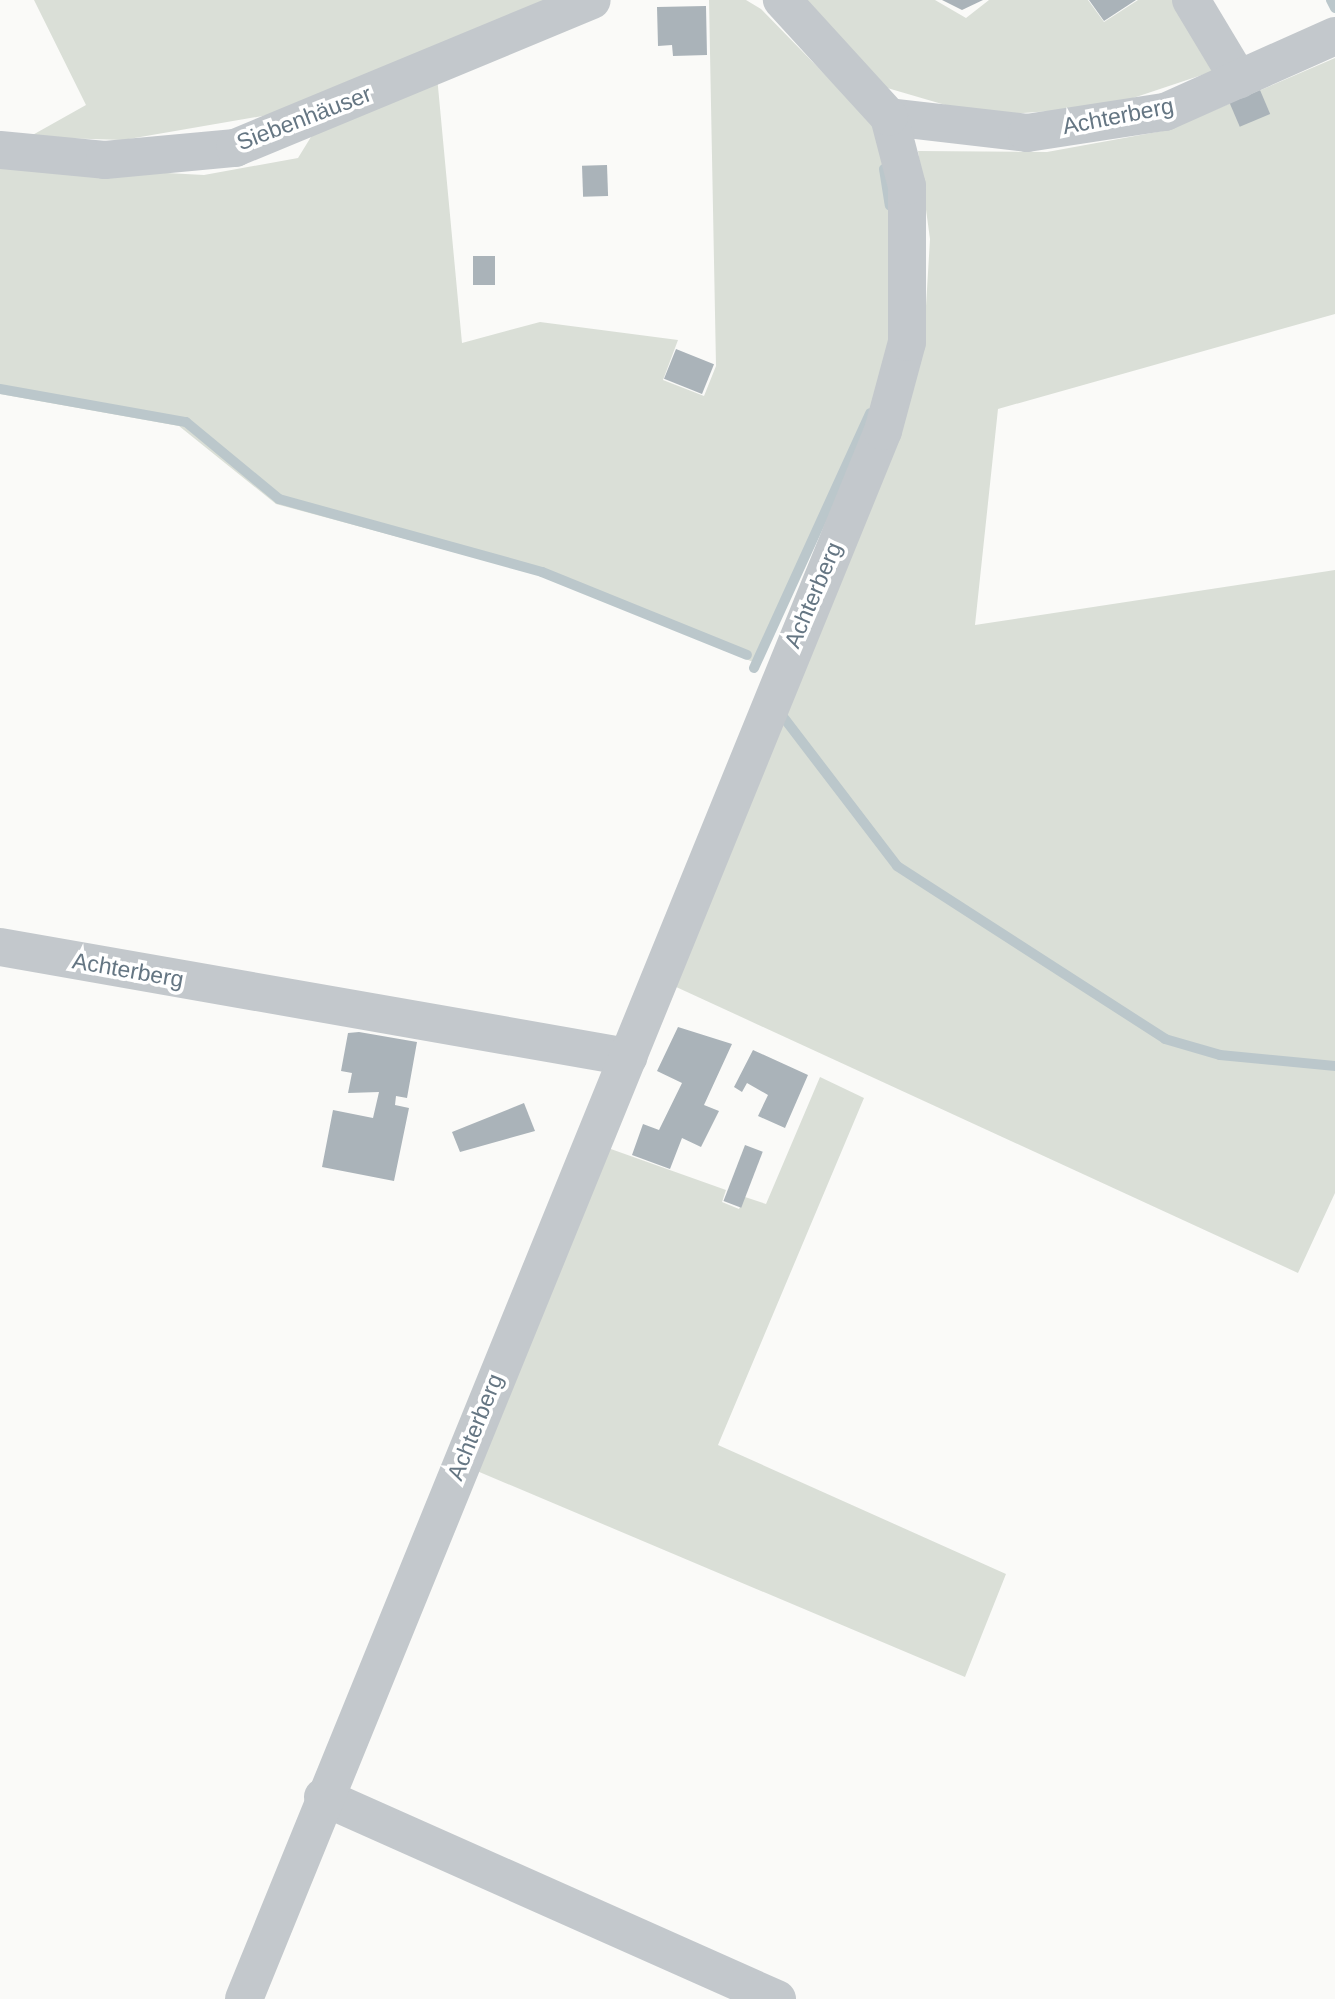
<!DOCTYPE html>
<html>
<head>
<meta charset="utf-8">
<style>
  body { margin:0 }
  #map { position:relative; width:1335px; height:1999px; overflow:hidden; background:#fafaf8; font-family:Helvetica,sans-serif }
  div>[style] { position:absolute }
  .green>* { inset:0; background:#dadfd7 }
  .stream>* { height:10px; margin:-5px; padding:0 5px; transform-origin:5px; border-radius:5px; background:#bbc7cb }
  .building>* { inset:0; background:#aab3b9; transform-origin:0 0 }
  .minor>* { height:38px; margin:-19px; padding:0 19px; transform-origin:19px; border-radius:19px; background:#c3c8cc }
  span { translate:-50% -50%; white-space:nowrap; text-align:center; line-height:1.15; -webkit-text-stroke:7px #fff; paint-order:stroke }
  .street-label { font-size:23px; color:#657683 }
</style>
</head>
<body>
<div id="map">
  <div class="green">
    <i style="clip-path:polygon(34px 0,561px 0,297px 110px,123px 140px,29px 137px,86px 105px)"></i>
    <i style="clip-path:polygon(709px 0,746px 0,761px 9px,881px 132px,898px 242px,883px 391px,758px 664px,539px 575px,276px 504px,179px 426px,0 394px,0 164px,204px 175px,298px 158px,322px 119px,437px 76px,462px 343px,540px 322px,678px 340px,663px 380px,704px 396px,716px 366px)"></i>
    <i style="clip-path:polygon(803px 0,935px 0,966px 18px,989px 0,1088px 0,1104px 22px,1138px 0,1175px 0,1220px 69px,1106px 107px,983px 116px,877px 85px)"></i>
    <i style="clip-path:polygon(1335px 58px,1335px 314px,998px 409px,975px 625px,1335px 570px,1335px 1193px,1298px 1273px,674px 986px,926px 306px,930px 239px,918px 151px,1047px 152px,1168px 130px)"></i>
    <i style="clip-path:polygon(820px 1077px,864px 1098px,718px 1445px,1006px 1574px,965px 1677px,477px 1471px,608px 1148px,726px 1190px,722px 1202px,739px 1209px,745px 1197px,766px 1204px)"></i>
  </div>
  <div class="stream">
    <i style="left:1331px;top:0;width:9px;rotate:63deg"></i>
    <i style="left:884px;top:169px;width:37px;rotate:81deg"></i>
    <i style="left:0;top:389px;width:189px;rotate:10.1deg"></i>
    <i style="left:186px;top:422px;width:121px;rotate:39.6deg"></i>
    <i style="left:279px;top:499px;width:273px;rotate:15.5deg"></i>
    <i style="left:542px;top:572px;width:221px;rotate:22deg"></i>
    <i style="left:754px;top:668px;width:280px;rotate:-65.5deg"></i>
    <i style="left:784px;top:718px;width:186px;rotate:52.6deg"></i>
    <i style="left:897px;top:866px;width:319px;rotate:32.8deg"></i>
    <i style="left:1165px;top:1039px;width:57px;rotate:16.2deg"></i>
    <i style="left:1220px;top:1055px;width:116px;rotate:5.5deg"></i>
  </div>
  <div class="building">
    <i style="clip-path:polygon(942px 0,983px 0,962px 10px)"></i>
    <i style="clip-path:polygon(1089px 0,1136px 0,1104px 21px)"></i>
    <i style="clip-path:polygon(706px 6px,707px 55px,673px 56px,672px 45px,658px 46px,657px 7px)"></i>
    <i style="left:1260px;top:90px;width:26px;height:33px;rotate:67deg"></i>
    <i style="left:607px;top:165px;width:31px;height:25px;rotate:88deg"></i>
    <i style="left:473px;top:256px;width:22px;height:29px"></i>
    <i style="left:676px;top:349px;width:41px;height:32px;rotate:22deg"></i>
    <i style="clip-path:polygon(678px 1027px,732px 1044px,704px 1105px,719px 1111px,701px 1147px,682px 1138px,670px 1169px,632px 1155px,643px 1124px,659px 1130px,682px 1083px,657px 1071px)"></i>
    <i style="clip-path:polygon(359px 1032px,417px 1042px,407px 1098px,396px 1096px,395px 1105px,409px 1108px,394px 1181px,322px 1167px,333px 1110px,373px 1118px,379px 1092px,348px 1093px,352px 1073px,341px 1071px,348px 1033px)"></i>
    <i style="clip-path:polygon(753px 1050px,808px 1075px,785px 1128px,758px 1116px,768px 1095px,747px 1083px,742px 1092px,734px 1087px)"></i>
    <i style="clip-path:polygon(524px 1103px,535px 1131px,460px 1152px,452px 1132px)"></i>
    <i style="left:745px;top:1145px;width:19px;height:60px;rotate:21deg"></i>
  </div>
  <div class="minor">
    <i style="left:1191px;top:0;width:93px;rotate:59deg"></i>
    <i style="left:889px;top:117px;width:139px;rotate:6.6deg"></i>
    <i style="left:1027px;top:133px;width:140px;rotate:-8.7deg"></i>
    <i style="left:1165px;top:112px;width:186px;rotate:-24.1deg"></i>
    <i style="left:0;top:150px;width:105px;rotate:5.4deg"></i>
    <i style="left:105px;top:160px;width:131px;rotate:-5.3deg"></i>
    <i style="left:235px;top:148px;width:386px;rotate:-22.5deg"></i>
    <i style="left:0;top:947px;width:638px;rotate:9.94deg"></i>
    <i style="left:323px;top:1797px;width:497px;rotate:24deg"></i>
    <i style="left:244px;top:1999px;width:1693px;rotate:-67.83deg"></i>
    <i style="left:883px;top:431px;width:92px;rotate:-74.9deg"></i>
    <i style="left:907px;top:342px;width:156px;rotate:-90deg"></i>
    <i style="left:907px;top:186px;width:71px;rotate:-104.6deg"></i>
    <i style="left:889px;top:117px;width:159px;rotate:-132.4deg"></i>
  </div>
  <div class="street-label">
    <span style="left:1118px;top:116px;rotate:-11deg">Achterberg</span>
    <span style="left:304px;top:118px;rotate:-21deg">Siebenhäuser</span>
    <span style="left:813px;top:595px;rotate:-67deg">Achterberg</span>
    <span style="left:128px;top:970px;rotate:10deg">Achterberg</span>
    <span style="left:475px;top:1427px;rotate:-68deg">Achterberg</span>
  </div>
</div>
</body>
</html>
